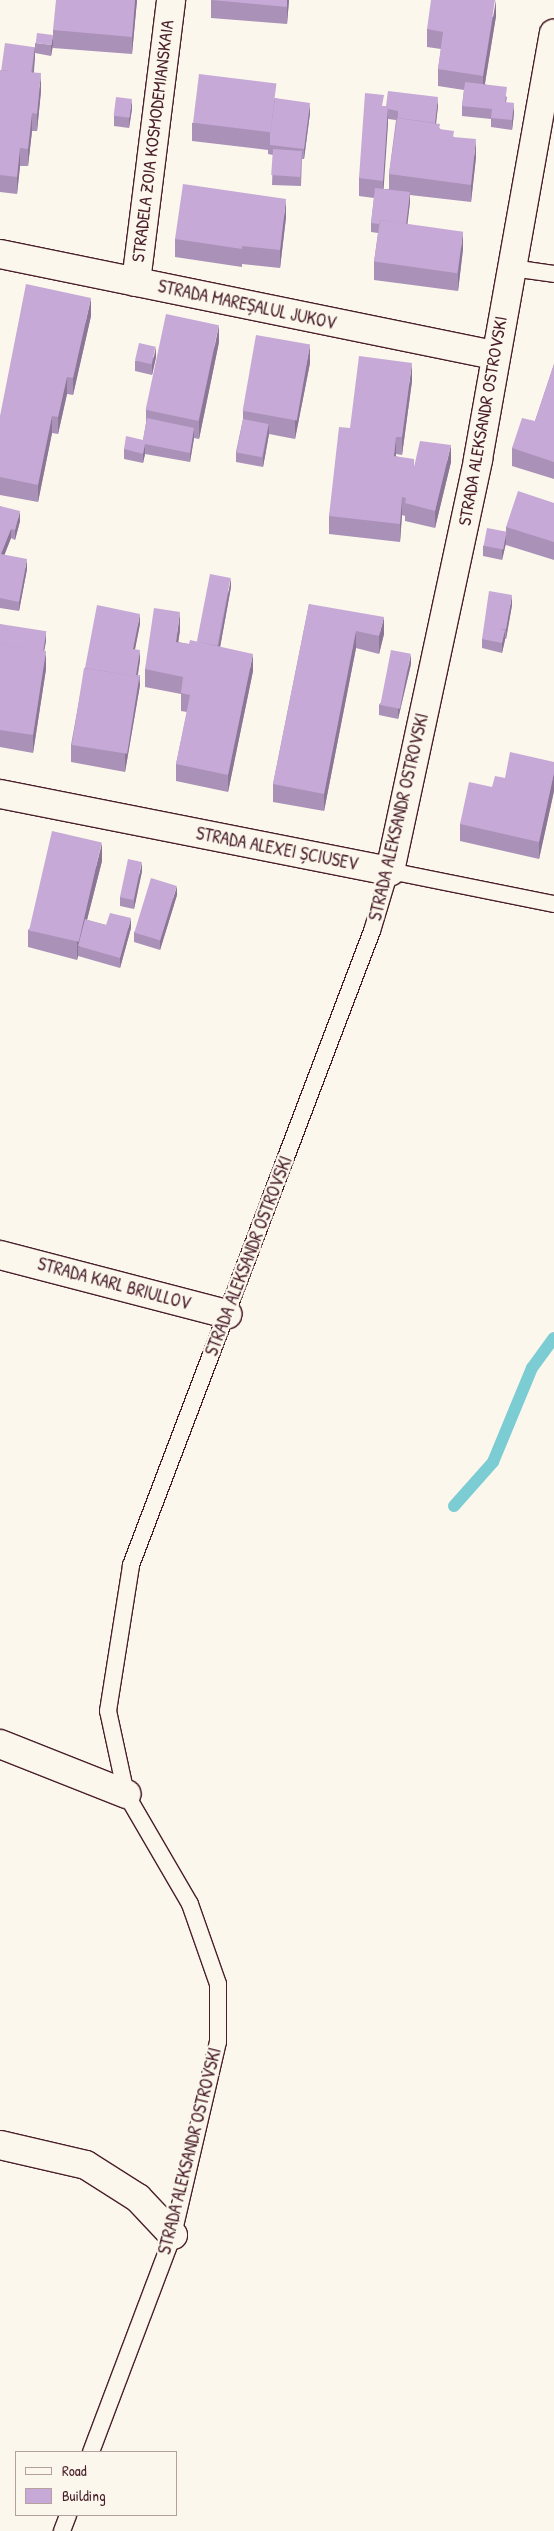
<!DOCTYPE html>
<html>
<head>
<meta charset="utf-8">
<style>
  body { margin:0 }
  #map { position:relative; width:554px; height:2531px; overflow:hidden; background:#fbf7ec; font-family:"Patrick Hand",sans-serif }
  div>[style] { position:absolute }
  .stream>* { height:12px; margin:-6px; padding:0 6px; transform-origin:6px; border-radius:6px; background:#7bccd3 }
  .roads { filter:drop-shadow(1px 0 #4a1f2b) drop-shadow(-1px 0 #4a1f2b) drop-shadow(0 1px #4a1f2b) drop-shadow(0 -1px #4a1f2b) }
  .lane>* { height:16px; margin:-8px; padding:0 8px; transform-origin:8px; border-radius:8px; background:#fbf7ec }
  .street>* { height:28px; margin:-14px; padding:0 14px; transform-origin:14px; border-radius:14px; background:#fbf7ec }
  .wall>* { inset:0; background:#aa91b8 }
  .shaded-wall>* { inset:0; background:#8b7696 }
  .building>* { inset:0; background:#c6a9d6; transform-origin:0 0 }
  span { translate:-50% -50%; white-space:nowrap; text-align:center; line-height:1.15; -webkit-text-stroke:5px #fbf7ec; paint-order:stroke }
  .street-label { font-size:18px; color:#4a1f2b }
  .legend { position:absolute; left:15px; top:2451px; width:162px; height:65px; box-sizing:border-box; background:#fbf7ec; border:1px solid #b4a19f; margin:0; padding:6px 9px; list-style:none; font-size:15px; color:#4a1f2b }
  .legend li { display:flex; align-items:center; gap:10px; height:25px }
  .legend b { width:25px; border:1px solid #b4a19f }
</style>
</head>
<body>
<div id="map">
  <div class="stream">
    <i style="left:454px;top:1506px;width:59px;rotate:-48.4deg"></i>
    <i style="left:493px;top:1462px;width:102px;rotate:-67.5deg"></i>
    <i style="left:532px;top:1368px;width:37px;rotate:-54deg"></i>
  </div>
  <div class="roads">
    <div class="lane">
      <i style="left:512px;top:268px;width:42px;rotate:8.1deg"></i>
      <i style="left:91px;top:2452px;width:232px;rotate:-69.3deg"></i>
      <i style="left:173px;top:2235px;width:198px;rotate:-76.9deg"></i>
      <i style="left:218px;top:2042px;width:58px;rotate:-90deg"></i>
      <i style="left:218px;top:1984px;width:85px;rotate:-109.3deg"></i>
      <i style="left:190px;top:1904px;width:127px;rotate:-120.2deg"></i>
      <i style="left:126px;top:1794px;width:85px;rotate:-102.2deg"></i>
      <i style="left:108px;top:1711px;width:148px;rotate:-81deg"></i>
      <i style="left:131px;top:1565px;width:678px;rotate:-69.19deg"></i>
      <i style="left:372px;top:931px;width:63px;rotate:-73.3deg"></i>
      <i style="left:390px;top:871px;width:167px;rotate:11.4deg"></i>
      <i style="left:62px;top:2531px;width:17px;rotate:-69deg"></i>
    </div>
    <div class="street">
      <i style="left:0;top:254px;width:504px;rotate:11.56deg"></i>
      <i style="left:136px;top:282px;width:284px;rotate:-82.9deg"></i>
      <i style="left:0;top:794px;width:398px;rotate:11.2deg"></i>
      <i style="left:390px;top:871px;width:421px;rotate:-77.9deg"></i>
      <i style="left:478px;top:459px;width:432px;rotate:-79.9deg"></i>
      <i style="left:0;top:1255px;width:235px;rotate:14.6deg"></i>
      <i style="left:0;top:1744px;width:136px;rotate:21.6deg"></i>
      <i style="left:0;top:2145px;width:88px;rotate:13.1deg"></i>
      <i style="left:86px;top:2165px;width:62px;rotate:32.4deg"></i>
      <i style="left:138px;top:2198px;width:51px;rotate:46.6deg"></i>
    </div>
  </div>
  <div class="wall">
    <i style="clip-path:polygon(137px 0,132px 54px,53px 48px,53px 30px)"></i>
    <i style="clip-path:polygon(211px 0,289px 0,287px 24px,211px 18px)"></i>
    <i style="clip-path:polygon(496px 16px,485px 84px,507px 97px,506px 103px,514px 113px,512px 130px,491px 127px,491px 119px,462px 116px,462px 106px,464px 90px,438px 86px,438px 69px,441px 49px,427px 47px,427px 29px)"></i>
    <i style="clip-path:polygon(35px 43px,53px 45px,51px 56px,35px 53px,34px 73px,41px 91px,37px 131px,32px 131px,28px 166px,20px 166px,17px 194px,0 192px,0 70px,2px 70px,35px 47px)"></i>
    <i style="clip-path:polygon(276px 98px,310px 113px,304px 159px,302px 159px,301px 186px,272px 185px,273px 155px,268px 154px,268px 150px,192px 141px,192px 123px)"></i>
    <i style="clip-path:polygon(evenodd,384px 106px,438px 106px,436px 123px,440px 129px,454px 137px,476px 157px,471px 202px,410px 195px,410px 202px,407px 224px,463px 249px,458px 291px,374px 280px,374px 262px,378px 233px,371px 232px,371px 223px,374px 198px,359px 196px,359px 178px,384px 106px,388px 119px,396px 120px,389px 174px,389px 189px,383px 189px,388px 119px)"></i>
    <i style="clip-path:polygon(132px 109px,129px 128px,114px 126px,114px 116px)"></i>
    <i style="clip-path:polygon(286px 217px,280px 268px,242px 264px,242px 267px,175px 257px,175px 239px)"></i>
    <i style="clip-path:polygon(91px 316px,73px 395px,67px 394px,58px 434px,52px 433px,38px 502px,0 495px,0 416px)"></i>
    <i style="clip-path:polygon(219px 342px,199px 439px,194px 438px,190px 462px,145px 454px,143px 463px,124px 459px,124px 449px,143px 440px,146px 423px,146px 410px)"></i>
    <i style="clip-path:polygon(156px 357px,152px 375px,135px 371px,135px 361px)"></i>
    <i style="clip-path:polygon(310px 363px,295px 439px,269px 434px,263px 467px,236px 462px,236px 452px,243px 419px,243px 411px)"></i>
    <i style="clip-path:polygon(554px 364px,554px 479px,512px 466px,512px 448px,535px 421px)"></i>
    <i style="clip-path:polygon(412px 381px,402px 455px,396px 454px,396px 456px,414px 466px,451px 462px,435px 528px,405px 521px,405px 516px,402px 515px,400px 542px,329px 534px,329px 516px,350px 428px)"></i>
    <i style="clip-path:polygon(554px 503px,554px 560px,506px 545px,506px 543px,502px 560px,483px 556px,483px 546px,506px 532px,506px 527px)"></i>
    <i style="clip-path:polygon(0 506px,20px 521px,15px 540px,11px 538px,4px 555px,27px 569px,19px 611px,0 608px)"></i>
    <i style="clip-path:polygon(231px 587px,220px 647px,253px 671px,228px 792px,176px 781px,176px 764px,187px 712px,181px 711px,181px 694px,145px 687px,145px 669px,180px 630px,178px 642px,189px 644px,198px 642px)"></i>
    <i style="clip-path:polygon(309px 604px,384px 634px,379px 654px,356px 648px,324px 811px,273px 802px,273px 784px)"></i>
    <i style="clip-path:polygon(512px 605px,506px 639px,505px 639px,502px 653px,482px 648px,482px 639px)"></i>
    <i style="clip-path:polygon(0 624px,46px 641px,44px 651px,46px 669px,33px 753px,0 747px)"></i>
    <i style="clip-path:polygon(140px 624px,135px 649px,140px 660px,138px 675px,140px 685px,125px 772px,71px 762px,71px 745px,85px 668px)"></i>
    <i style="clip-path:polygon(411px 664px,398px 719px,379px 715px,379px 705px)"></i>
    <i style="clip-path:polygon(554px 762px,554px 791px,539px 859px,460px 841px,460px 824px,492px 787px,505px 778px)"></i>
    <i style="clip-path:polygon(102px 861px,87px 920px,106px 925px,131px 928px,120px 968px,78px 956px,77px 960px,28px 947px,28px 930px)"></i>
    <i style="clip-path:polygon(142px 871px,134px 909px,120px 906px,120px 897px)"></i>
    <i style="clip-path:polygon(177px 895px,160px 950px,134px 942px,134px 932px)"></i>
  </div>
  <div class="shaded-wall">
    <i style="clip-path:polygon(135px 0,137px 0,132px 54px,132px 37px)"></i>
    <i style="clip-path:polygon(287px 0,289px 0,287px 24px)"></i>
    <i style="clip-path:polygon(496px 0,496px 16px,483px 94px,483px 76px)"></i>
    <i style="clip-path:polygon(53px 35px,53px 45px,51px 56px,51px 46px)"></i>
    <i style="clip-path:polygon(35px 47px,35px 57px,32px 86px,32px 76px)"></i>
    <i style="clip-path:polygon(41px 73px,41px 91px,37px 131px,37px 114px)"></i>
    <i style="clip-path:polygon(438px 97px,438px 106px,434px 141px,434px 131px)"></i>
    <i style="clip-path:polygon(132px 99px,132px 109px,129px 128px,129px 118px)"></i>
    <i style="clip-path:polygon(310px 103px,310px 113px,304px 159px,304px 149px)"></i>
    <i style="clip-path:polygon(514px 103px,514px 113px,512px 130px,512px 120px)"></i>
    <i style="clip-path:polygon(388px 106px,388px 124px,383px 198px,383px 181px)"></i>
    <i style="clip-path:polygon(32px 113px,32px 131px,28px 166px,28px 149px)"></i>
    <i style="clip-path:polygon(476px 139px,476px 157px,471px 202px,471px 185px)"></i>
    <i style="clip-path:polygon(20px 148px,20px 166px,17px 194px,17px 177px)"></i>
    <i style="clip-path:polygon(410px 192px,410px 202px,406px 237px,406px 227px)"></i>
    <i style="clip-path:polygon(286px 199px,286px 217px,280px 268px,280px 250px)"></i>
    <i style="clip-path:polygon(463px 231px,463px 249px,458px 291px,458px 273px)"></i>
    <i style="clip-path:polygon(91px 298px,91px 316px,73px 395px,73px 378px)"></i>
    <i style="clip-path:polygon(219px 325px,219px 342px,199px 439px,199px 421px)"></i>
    <i style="clip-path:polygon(310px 345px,310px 363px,295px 439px,295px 421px)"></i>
    <i style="clip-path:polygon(156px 347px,156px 357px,152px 375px,152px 365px)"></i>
    <i style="clip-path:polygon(412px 363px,412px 381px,402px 455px,402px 437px)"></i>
    <i style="clip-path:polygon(67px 377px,67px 394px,58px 434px,58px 417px)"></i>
    <i style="clip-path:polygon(52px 416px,52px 433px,38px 502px,38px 485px)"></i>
    <i style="clip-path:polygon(269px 424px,269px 434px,263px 467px,263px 458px)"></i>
    <i style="clip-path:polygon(194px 428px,194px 438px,190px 462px,190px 453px)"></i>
    <i style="clip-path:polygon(396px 437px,396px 454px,394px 474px,394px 456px)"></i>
    <i style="clip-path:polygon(145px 444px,145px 454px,143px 463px,143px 454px)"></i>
    <i style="clip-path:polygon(451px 445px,451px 462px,435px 528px,435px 511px)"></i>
    <i style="clip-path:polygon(402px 497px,402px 515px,400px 542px,400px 524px)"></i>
    <i style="clip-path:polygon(20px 511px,20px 521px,15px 540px,15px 530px)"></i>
    <i style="clip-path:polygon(11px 529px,11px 538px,1px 564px,1px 554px)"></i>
    <i style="clip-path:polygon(506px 533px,506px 543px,502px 560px,502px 550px)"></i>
    <i style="clip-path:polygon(27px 559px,27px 569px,19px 611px,19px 602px)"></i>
    <i style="clip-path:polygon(231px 578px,231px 587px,217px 664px,217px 654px)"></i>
    <i style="clip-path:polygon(512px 595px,512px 605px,506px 639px,506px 629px)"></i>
    <i style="clip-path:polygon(180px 612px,180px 630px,176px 660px,176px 642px)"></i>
    <i style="clip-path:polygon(140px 614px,140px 624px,133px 659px,133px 649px)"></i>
    <i style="clip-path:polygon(384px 617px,384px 634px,379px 654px,379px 636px)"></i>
    <i style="clip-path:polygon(505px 630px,505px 640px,502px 653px,502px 643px)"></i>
    <i style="clip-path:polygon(46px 631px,46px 641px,41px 668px,41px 658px)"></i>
    <i style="clip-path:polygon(356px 631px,356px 648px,324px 811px,324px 794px)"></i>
    <i style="clip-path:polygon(140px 650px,140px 660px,136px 684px,136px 675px)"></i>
    <i style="clip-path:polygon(46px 651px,46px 669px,33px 753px,33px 735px)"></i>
    <i style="clip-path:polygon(253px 654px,253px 671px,228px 792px,228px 775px)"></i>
    <i style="clip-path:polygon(411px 654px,411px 664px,398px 719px,398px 710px)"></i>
    <i style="clip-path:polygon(140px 675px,140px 685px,125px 772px,125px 754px,139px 677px)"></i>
    <i style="clip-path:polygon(554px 773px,554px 791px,539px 859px,539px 842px)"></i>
    <i style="clip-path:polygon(102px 843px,102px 861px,80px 947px,78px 946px,78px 956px,77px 960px,77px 942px)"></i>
    <i style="clip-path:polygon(142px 862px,142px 871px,134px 909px,134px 899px)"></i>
    <i style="clip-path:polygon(177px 886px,177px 895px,160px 950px,160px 940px)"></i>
    <i style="clip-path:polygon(131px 918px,131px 928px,120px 968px,120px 958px)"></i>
  </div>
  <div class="building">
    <i style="clip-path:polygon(56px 0,135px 0,132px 37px,53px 30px)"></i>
    <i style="clip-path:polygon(211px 0,287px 0,287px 7px)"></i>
    <i style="clip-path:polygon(431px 0,495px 0,483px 76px,438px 69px,443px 32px,427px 29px)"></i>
    <i style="left:37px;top:33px;width:16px;height:10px;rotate:7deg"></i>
    <i style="left:5px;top:43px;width:30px;height:27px;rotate:8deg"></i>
    <i style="clip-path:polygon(0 70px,41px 73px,37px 114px,32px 113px,28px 149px,20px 148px,17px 177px,0 175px)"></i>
    <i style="left:199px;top:74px;width:78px;height:49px;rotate:7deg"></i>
    <i style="clip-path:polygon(465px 82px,507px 87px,505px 102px,514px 103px,512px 120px,491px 118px,492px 109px,462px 106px)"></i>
    <i style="clip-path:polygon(388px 91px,438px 97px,435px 123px,398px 118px,398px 111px,388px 109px,388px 106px,386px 106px)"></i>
    <i style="clip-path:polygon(365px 93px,384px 95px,382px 106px,388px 106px,383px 181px,359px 178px)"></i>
    <i style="left:116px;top:97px;width:16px;height:19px;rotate:7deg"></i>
    <i style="clip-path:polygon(275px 98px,310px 103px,304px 149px,270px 145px,270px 133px)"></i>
    <i style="clip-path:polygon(397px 118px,440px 124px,439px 129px,454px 131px,453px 137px,476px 139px,471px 185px,389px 174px)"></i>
    <i style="left:273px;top:149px;width:29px;height:26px;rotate:4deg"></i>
    <i style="clip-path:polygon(183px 184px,286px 199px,280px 250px,242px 246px,242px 249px,175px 239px)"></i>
    <i style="clip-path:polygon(375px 188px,410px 192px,406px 224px,380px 220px,379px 224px,371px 223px)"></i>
    <i style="left:380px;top:220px;width:84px;height:42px;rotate:8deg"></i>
    <i style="clip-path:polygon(26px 284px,91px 298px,73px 378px,67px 377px,58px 417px,52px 416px,38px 485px,0 477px,0 416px)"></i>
    <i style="left:166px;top:314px;width:54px;height:98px;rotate:12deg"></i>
    <i style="left:256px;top:335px;width:55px;height:77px;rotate:10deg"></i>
    <i style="left:139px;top:343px;width:17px;height:18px;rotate:13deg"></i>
    <i style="clip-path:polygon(359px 356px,412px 363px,402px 437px,396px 437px,394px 456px,414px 459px,414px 467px,420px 441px,451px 445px,435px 511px,405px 503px,406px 498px,402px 497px,400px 524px,329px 516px,339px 427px,350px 428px)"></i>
    <i style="clip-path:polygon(554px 364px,554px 462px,512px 448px,522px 418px,535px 421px)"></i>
    <i style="clip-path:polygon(147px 418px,194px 428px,190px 453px,145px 444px,143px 454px,124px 449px,126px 436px,143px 440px)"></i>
    <i style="left:243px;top:419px;width:26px;height:34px;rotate:11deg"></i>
    <i style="clip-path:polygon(518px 491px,554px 503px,554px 542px,506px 527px)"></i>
    <i style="clip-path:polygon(0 506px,20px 511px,15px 530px,11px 529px,1px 554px,27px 559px,19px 602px,0 598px)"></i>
    <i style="left:487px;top:528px;width:20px;height:18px;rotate:11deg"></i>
    <i style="left:210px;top:574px;width:21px;height:69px;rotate:11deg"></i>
    <i style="clip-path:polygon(489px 591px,512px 595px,506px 629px,500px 629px,505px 630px,502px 643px,482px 639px)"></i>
    <i style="clip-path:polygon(309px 604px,384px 617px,379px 636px,356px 631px,324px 794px,273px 784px)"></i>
    <i style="clip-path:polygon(97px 605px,140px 614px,133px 649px,140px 650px,136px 675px,140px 675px,139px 685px,139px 677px,85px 668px)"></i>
    <i style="clip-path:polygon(154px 608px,180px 612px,176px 642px,189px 644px,190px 640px,253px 654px,228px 775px,176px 764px,190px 695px,181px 693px,183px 677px,145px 669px)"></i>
    <i style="left:0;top:624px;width:47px;height:20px;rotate:9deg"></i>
    <i style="clip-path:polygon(0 644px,46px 651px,33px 735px,0 730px)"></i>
    <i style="left:391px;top:650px;width:20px;height:56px;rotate:11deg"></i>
    <i style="left:84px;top:668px;width:56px;height:78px;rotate:9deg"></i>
    <i style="clip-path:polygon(510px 752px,554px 762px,554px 773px,539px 842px,460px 824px,469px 782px,492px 787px,495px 776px,505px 778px)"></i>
    <i style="left:52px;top:831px;width:51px;height:102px;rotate:13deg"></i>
    <i style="left:128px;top:859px;width:14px;height:39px;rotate:12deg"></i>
    <i style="left:151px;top:878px;width:27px;height:57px;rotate:17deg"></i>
    <i style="clip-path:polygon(110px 913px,131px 918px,120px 958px,78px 946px,85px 919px,106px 925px)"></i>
  </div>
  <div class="street-label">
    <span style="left:153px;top:141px;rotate:-83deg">STRADELA ZOIA KOSMODEMIANSKAIA</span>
    <span style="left:247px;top:305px;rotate:12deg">STRADA MAREȘALUL JUKOV</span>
    <span style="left:483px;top:421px;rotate:-80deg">STRADA ALEKSANDR OSTROVSKI</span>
    <span style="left:399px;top:817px;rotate:-77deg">STRADA ALEKSANDR OSTROVSKI</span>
    <span style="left:277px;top:849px;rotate:11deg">STRADA ALEXEI ȘCIUSEV</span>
    <span style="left:249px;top:1256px;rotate:-69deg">STRADA ALEKSANDR OSTROVSKI</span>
    <span style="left:114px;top:1284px;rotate:15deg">STRADA KARL BRIULLOV</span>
    <span style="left:190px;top:2151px;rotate:-76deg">STRADA ALEKSANDR OSTROVSKI</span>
  </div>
  <ul class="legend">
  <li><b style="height:6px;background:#fbf7ec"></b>Road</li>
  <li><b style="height:14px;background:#c6a9d6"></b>Building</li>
  </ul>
</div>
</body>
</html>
